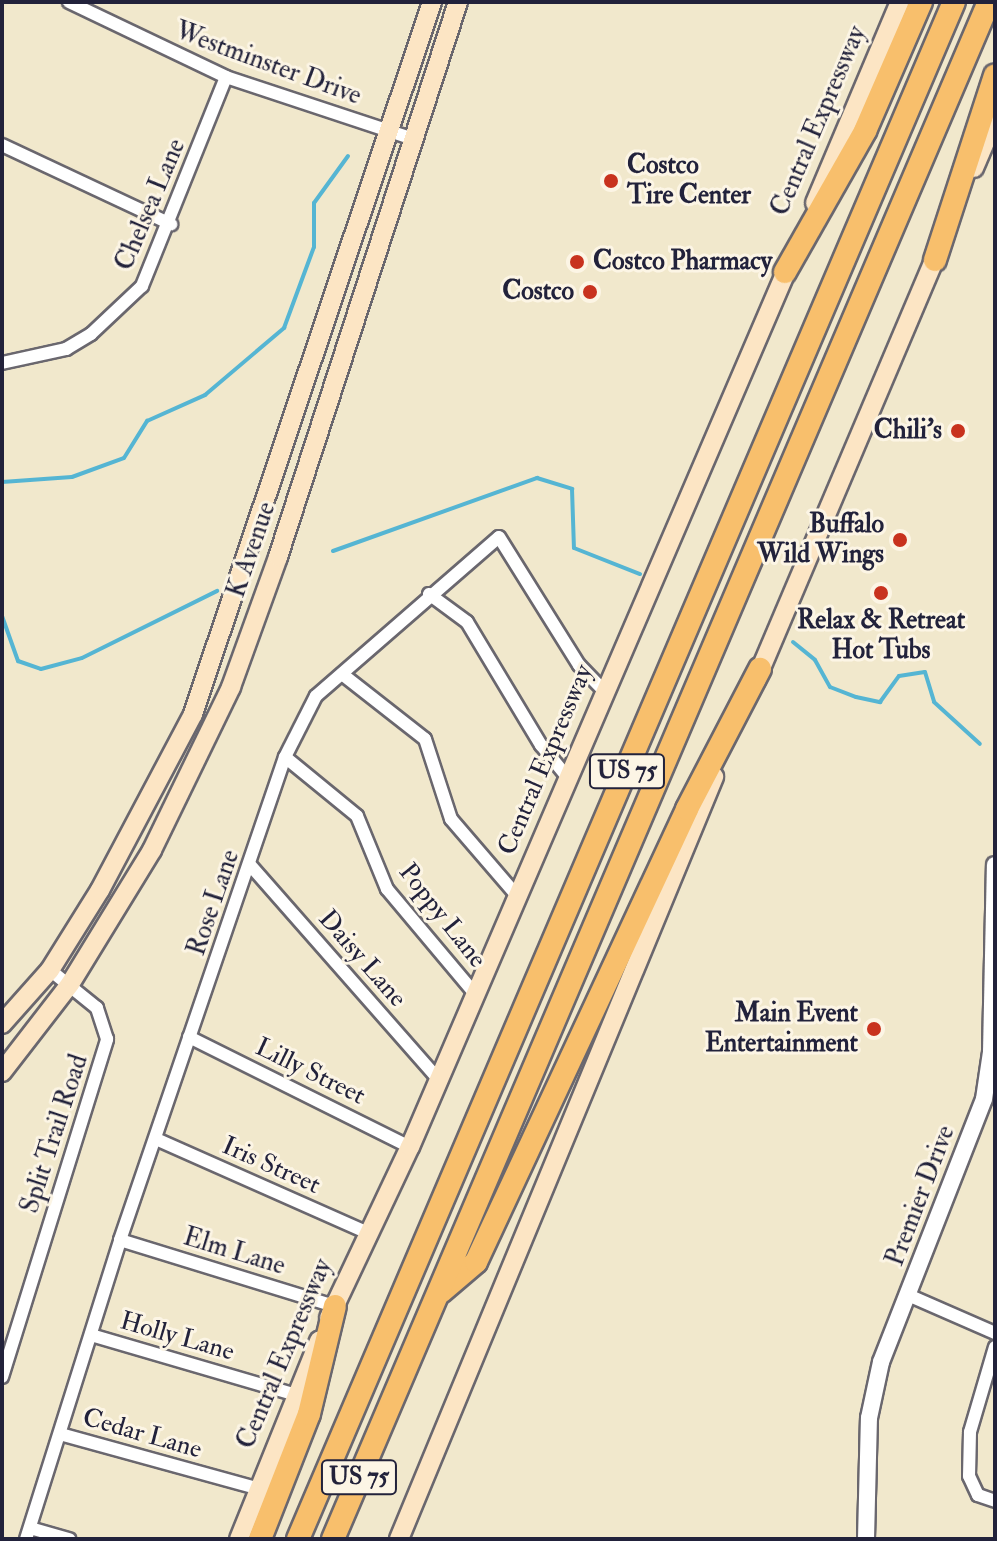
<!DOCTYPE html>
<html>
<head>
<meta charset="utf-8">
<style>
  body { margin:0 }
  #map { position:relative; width:997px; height:1541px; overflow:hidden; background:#f1e8cc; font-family:"IM FELL Double Pica",serif }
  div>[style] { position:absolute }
  .stream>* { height:4px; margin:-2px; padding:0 2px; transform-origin:2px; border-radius:2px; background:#55b5d3 }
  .roads { filter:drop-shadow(2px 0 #6a676e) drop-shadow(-2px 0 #6a676e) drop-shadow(0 2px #6a676e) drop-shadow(0 -2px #6a676e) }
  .minor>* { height:12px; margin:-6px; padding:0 6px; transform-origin:6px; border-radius:6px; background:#fff }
  .tertiary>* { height:16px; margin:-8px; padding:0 8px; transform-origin:8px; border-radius:8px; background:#fff }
  .secondary>* { height:18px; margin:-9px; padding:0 9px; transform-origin:9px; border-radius:9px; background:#fce5c4 }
  .motorway>* { height:22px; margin:-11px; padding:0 11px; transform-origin:11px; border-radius:11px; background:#f8bf6c }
  .dots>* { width:22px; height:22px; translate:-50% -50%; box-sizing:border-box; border:4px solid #fcf5e5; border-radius:50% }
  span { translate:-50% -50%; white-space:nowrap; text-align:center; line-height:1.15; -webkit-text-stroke:6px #fcf5e5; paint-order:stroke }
  .shield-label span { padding:2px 6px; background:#fcf5e5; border:2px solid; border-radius:6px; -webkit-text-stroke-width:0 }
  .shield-label { font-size:24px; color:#22223b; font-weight:700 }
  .street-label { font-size:26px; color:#22223b }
  .poi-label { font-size:26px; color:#22223b; font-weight:700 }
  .left { translate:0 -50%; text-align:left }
  .right { translate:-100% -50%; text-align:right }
  .frame { position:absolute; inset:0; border:4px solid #22223b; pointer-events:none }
</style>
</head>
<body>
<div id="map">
  <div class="stream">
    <i style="left:2px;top:482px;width:70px;rotate:-4.1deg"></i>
    <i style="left:72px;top:477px;width:55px;rotate:-20.1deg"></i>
    <i style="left:124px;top:458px;width:44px;rotate:-58.1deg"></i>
    <i style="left:147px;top:421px;width:64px;rotate:-24.1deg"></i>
    <i style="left:205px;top:395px;width:104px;rotate:-40.3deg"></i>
    <i style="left:284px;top:328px;width:86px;rotate:-69.7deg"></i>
    <i style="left:314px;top:247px;width:44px;rotate:-90deg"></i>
    <i style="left:314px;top:203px;width:58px;rotate:-54.1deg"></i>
    <i style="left:333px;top:551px;width:217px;rotate:-19.7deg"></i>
    <i style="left:537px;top:478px;width:37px;rotate:17deg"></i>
    <i style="left:572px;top:489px;width:59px;rotate:88.1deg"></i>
    <i style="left:574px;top:548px;width:71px;rotate:21.5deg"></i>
    <i style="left:2px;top:616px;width:48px;rotate:70.4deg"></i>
    <i style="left:18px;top:661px;width:24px;rotate:19deg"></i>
    <i style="left:41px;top:669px;width:42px;rotate:-15deg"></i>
    <i style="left:82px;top:658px;width:151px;rotate:-26.4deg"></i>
    <i style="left:793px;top:642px;width:28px;rotate:39deg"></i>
    <i style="left:815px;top:660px;width:31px;rotate:61deg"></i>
    <i style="left:830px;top:687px;width:28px;rotate:21deg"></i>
    <i style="left:856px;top:697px;width:25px;rotate:12deg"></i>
    <i style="left:880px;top:702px;width:32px;rotate:-54deg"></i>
    <i style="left:899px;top:676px;width:26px;rotate:-9deg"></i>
    <i style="left:925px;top:672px;width:31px;rotate:73deg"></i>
    <i style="left:934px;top:702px;width:62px;rotate:42.4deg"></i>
  </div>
  <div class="roads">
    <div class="minor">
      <i style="left:69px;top:2px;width:174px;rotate:25.5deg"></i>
      <i style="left:226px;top:77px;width:197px;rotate:18.3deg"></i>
      <i style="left:2px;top:145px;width:187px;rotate:25.1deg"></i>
      <i style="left:2px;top:363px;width:66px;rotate:-12.3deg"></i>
      <i style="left:66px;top:349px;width:29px;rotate:-31deg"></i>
      <i style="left:91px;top:334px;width:70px;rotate:-43.3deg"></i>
      <i style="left:142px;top:286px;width:225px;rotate:-68.1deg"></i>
      <i style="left:429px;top:594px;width:47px;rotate:36.4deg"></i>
      <i style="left:467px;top:622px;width:144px;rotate:59deg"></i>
      <i style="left:541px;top:745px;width:43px;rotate:50.7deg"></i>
      <i style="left:342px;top:674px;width:105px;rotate:38.1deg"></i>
      <i style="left:425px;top:739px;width:84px;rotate:72deg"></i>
      <i style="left:451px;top:819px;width:103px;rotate:49.3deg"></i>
      <i style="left:285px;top:757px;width:93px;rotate:39.3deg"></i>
      <i style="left:357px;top:816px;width:79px;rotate:67.7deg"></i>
      <i style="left:387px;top:889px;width:138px;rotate:50deg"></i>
      <i style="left:251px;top:866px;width:285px;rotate:48.7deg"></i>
      <i style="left:189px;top:1037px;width:247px;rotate:26.5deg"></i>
      <i style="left:156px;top:1139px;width:232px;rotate:23.9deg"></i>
      <i style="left:120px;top:1240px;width:225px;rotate:17.1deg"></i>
      <i style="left:908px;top:1295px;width:95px;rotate:23.6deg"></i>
      <i style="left:91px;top:1335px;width:214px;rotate:16.3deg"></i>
      <i style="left:995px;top:1347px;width:89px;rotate:106.4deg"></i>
      <i style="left:970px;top:1432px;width:44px;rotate:91.3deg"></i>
      <i style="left:969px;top:1476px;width:21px;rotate:65deg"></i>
      <i style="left:978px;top:1495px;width:18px;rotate:19deg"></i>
      <i style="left:2px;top:1377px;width:354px;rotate:-72.7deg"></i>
      <i style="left:107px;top:1039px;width:33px;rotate:-108deg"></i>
      <i style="left:97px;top:1008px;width:60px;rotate:-141deg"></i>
      <i style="left:60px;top:1434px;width:206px;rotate:15.4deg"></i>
      <i style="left:30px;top:1528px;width:41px;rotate:15.8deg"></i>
      <i style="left:26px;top:1539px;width:313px;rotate:-72.5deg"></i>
      <i style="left:120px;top:1240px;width:510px;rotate:-71.14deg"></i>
      <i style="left:285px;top:757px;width:68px;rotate:-63.1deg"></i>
      <i style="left:316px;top:696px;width:242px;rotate:-41deg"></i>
      <i style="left:499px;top:537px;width:151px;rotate:58deg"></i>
      <i style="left:579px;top:665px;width:37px;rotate:46deg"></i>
    </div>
    <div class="tertiary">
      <i style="left:866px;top:1539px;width:121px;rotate:-88.6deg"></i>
      <i style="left:869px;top:1418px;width:57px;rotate:-77.9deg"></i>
      <i style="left:881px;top:1362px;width:282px;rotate:-68.6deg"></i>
      <i style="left:984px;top:1099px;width:48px;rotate:-81.5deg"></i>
      <i style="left:991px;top:1052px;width:187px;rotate:-88.8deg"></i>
    </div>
    <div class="secondary">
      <i style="left:974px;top:168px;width:53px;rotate:-66.8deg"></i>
      <i style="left:815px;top:203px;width:218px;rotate:-67.1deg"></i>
      <i style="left:756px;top:680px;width:470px;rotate:-67deg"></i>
      <i style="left:2px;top:1024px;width:72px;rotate:-48.4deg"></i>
      <i style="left:50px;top:970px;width:94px;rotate:-58deg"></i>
      <i style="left:100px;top:890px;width:199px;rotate:-62.1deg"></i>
      <i style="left:193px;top:714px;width:751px;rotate:-71.44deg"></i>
      <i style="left:2px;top:1072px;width:111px;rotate:-52.3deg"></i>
      <i style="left:70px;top:984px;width:157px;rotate:-58.5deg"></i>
      <i style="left:152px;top:850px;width:181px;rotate:-64.1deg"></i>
      <i style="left:231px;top:687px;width:138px;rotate:-70.1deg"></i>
      <i style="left:278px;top:557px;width:583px;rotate:-72.03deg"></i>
      <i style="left:329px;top:1318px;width:189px;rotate:-64.7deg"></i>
      <i style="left:410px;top:1147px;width:965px;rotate:-66.75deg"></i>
      <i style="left:239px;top:1539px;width:214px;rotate:-68deg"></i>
      <i style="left:399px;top:1539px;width:825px;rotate:-67.54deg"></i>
    </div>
    <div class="motorway">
      <i style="left:935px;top:260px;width:194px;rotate:-72deg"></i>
      <i style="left:785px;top:272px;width:162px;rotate:-60.4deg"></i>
      <i style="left:865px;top:131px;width:141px;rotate:-66.5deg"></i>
      <i style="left:441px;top:1292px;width:46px;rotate:-40.6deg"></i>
      <i style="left:476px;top:1262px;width:500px;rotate:-65deg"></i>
      <i style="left:687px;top:809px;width:158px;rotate:-62.5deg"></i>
      <i style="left:260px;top:1539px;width:134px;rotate:-68.6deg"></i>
      <i style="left:309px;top:1414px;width:111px;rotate:-76.5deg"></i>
      <i style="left:298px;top:1539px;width:1671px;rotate:-66.89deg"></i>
      <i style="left:333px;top:1539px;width:1671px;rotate:-66.89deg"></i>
    </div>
  </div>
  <div class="dots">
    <i style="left:611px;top:181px;background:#c8321e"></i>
    <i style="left:577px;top:262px;background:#c8321e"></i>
    <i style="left:590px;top:292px;background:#c8321e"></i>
    <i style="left:958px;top:431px;background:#c8321e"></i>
    <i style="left:900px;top:540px;background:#c8321e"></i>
    <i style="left:881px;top:593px;background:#c8321e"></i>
    <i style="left:874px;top:1029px;background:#c8321e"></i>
  </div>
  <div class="shield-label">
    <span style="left:627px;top:771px">US 75</span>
    <span style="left:359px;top:1477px">US 75</span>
  </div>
  <div class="street-label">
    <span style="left:268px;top:64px;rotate:20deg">Westminster Drive</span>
    <span style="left:819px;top:121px;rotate:-67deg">Central Expressway</span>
    <span style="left:151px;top:205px;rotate:-67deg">Chelsea Lane</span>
    <span style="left:252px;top:550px;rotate:-71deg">K Avenue</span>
    <span style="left:546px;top:760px;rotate:-67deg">Central Expressway</span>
    <span style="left:214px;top:903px;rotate:-71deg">Rose Lane</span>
    <span style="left:442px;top:916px;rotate:52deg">Poppy Lane</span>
    <span style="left:362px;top:959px;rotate:49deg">Daisy Lane</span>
    <span style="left:310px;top:1072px;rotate:26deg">Lilly Street</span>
    <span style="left:55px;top:1134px;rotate:-72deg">Split Trail Road</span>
    <span style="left:271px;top:1166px;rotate:24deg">Iris Street</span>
    <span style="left:921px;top:1196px;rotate:-69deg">Premier Drive</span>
    <span style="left:234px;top:1252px;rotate:17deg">Elm Lane</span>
    <span style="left:177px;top:1337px;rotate:16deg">Holly Lane</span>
    <span style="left:285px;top:1354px;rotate:-67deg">Central Expressway</span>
    <span style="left:142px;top:1434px;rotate:16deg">Cedar Lane</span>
  </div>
  <div class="poi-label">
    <span class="left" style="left:627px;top:181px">Costco<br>Tire Center</span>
    <span class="left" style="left:593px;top:262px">Costco Pharmacy</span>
    <span class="right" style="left:574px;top:292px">Costco</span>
    <span class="right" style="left:942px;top:431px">Chili's</span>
    <span class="right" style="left:884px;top:540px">Buffalo<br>Wild Wings</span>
    <span style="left:881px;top:636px">Relax &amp; Retreat<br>Hot Tubs</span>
    <span class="right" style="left:858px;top:1029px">Main Event<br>Entertainment</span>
  </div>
  <div class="frame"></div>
</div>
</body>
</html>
